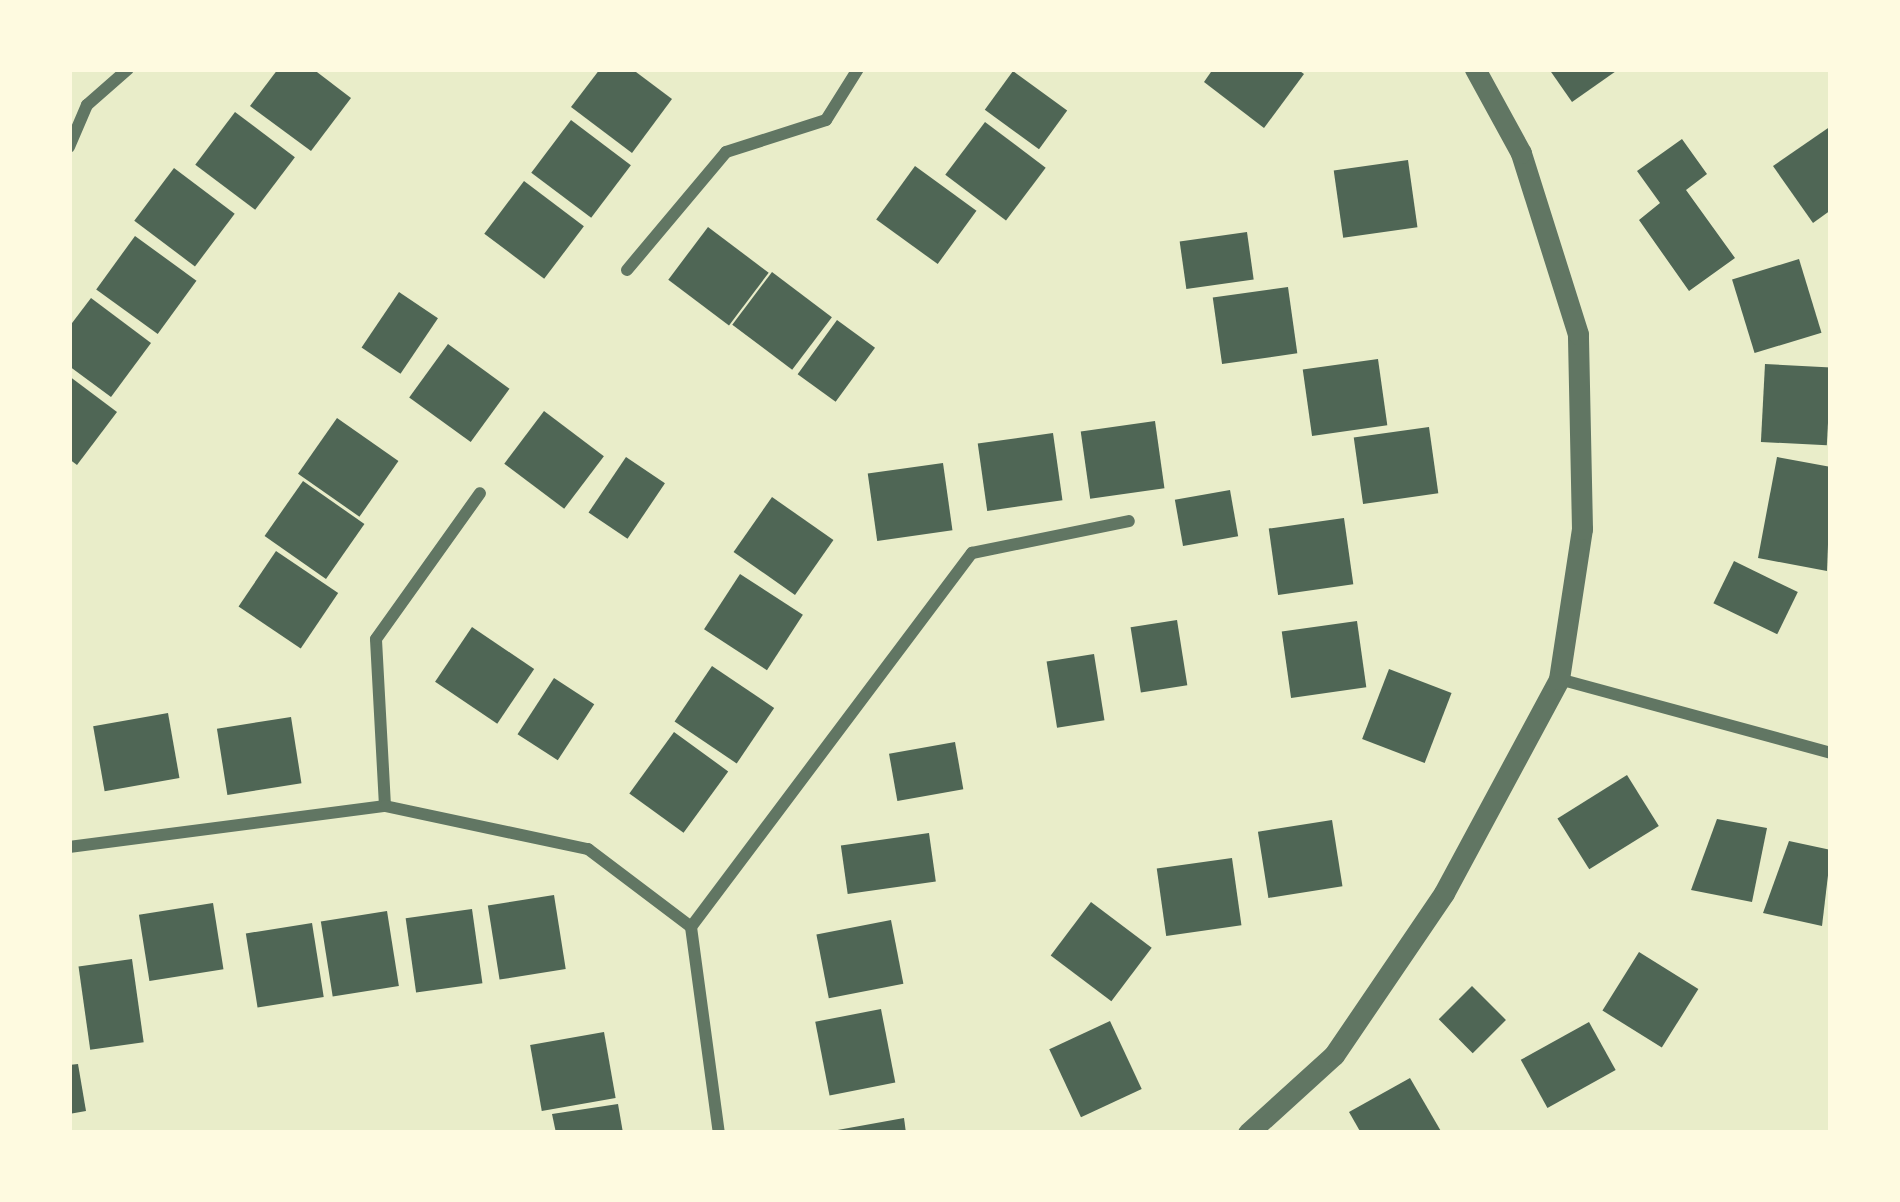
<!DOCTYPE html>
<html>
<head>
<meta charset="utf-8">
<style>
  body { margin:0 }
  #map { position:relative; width:1900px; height:1202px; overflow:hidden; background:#e9edc9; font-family:"Noto Sans",sans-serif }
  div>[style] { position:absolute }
  .building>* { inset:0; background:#4f6655; transform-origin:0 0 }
  .minor>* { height:12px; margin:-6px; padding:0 6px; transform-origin:6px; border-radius:6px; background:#617663 }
  .tertiary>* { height:21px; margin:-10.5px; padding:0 10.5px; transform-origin:10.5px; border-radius:10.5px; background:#617663 }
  span { translate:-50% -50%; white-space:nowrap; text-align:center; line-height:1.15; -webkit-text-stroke:12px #fefae0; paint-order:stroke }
  .frame { position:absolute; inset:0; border:72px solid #fefae0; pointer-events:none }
</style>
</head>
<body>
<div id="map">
  <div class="building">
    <i style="clip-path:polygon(278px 69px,313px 69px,351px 98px,311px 151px,250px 106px)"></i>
    <i style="clip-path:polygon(600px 69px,632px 69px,672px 99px,632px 153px,571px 107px)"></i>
    <i style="clip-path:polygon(1213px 69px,1297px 69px,1304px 74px,1264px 128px,1204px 82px)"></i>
    <i style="clip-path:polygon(1549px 69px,1619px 69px,1572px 102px)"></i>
    <i style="left:1013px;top:71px;width:67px;height:48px;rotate:36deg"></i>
    <i style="left:235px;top:112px;width:75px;height:66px;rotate:37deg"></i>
    <i style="left:571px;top:120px;width:75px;height:66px;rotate:37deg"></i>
    <i style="left:985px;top:122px;width:76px;height:66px;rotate:37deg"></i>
    <i style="clip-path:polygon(1831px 126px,1831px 210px,1813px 223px,1773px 166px)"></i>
    <i style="clip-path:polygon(1682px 139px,1707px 174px,1686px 190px,1735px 258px,1689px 291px,1639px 220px,1660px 203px,1637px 171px)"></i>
    <i style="left:1408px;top:160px;width:68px;height:75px;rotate:82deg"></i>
    <i style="left:915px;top:166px;width:76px;height:66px;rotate:36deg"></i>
    <i style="left:174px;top:168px;width:76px;height:66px;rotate:37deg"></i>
    <i style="left:524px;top:181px;width:75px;height:66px;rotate:37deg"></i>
    <i style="left:708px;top:227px;width:76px;height:66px;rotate:37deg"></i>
    <i style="left:1247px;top:232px;width:48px;height:68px;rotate:82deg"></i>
    <i style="left:135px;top:236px;width:76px;height:66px;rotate:36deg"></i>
    <i style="left:1799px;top:259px;width:77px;height:70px;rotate:73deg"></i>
    <i style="left:772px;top:272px;width:75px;height:66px;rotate:37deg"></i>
    <i style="left:1288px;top:287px;width:67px;height:76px;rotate:82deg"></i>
    <i style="left:399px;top:292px;width:47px;height:67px;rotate:34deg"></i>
    <i style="clip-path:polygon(91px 298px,151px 343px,111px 397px,69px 366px,69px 327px)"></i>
    <i style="left:837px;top:320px;width:47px;height:67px;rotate:36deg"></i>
    <i style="left:448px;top:344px;width:76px;height:66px;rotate:36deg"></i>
    <i style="left:1378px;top:359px;width:67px;height:76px;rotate:82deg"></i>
    <i style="left:1765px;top:364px;width:66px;height:78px;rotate:3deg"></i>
    <i style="clip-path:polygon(69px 376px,117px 412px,77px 465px,69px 459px)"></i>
    <i style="left:544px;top:411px;width:75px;height:66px;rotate:37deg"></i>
    <i style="left:337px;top:418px;width:75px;height:68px;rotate:35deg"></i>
    <i style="left:1155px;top:421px;width:68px;height:75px;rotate:82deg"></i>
    <i style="left:1429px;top:427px;width:67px;height:76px;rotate:82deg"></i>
    <i style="left:1053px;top:433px;width:68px;height:76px;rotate:82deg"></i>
    <i style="left:626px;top:457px;width:47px;height:67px;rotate:34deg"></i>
    <i style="clip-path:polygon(1777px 457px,1831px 467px,1827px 571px,1758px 558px)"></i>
    <i style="left:943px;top:463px;width:68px;height:76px;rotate:82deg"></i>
    <i style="left:303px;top:481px;width:75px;height:67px;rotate:35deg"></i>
    <i style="left:1230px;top:490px;width:47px;height:56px;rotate:80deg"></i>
    <i style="left:772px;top:497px;width:75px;height:67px;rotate:35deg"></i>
    <i style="left:1344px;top:518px;width:67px;height:76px;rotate:82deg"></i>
    <i style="left:276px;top:551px;width:75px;height:67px;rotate:34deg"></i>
    <i style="left:1734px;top:561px;width:71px;height:47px;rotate:26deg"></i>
    <i style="left:740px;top:574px;width:75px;height:66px;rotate:33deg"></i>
    <i style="left:1177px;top:620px;width:66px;height:47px;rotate:81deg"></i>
    <i style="left:1357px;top:621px;width:67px;height:76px;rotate:82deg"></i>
    <i style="left:472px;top:627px;width:75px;height:66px;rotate:34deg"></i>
    <i style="left:1094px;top:654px;width:67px;height:48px;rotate:81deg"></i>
    <i style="left:712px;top:666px;width:75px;height:67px;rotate:34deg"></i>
    <i style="left:1389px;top:669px;width:67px;height:75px;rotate:21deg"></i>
    <i style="left:554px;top:678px;width:48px;height:67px;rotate:33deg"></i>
    <i style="left:168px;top:713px;width:66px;height:76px;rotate:80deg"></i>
    <i style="left:291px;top:717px;width:67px;height:75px;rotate:81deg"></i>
    <i style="left:674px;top:732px;width:67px;height:76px;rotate:36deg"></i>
    <i style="left:955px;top:742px;width:48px;height:67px;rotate:80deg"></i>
    <i style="left:1627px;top:775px;width:60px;height:82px;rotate:58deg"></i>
    <i style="clip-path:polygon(1717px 819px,1767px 828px,1752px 902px,1691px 890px)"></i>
    <i style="left:1332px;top:820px;width:67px;height:75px;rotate:81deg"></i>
    <i style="left:929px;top:833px;width:49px;height:89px;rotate:82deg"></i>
    <i style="clip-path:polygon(1789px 841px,1831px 850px,1822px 926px,1763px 913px)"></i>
    <i style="left:1232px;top:858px;width:68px;height:76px;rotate:82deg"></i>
    <i style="left:554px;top:895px;width:75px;height:67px;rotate:81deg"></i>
    <i style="left:1091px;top:902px;width:76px;height:67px;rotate:37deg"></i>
    <i style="left:213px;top:903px;width:67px;height:75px;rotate:81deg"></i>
    <i style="left:472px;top:909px;width:75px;height:67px;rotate:82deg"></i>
    <i style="left:387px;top:911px;width:76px;height:67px;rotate:81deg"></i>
    <i style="left:891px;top:920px;width:65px;height:76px;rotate:79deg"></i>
    <i style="left:312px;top:923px;width:75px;height:67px;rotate:81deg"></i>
    <i style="left:1639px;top:952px;width:70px;height:69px;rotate:32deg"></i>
    <i style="left:132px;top:959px;width:84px;height:54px;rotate:82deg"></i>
    <i style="left:1472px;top:986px;width:48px;height:47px;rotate:45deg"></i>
    <i style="left:881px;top:1009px;width:75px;height:67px;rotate:79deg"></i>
    <i style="left:1110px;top:1021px;width:75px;height:67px;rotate:65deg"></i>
    <i style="left:1589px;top:1022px;width:55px;height:78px;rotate:61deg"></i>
    <i style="left:604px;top:1032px;width:67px;height:75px;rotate:80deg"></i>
    <i style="clip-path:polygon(78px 1064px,86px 1111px,69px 1114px,69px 1065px)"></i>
    <i style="clip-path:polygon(1410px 1078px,1442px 1133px,1361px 1133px,1349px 1112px)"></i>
    <i style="clip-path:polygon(618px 1104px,623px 1133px,556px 1133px,552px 1114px)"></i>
    <i style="clip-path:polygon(904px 1118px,906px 1133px,832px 1133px,832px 1131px)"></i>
  </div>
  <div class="minor">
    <i style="left:69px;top:147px;width:46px;rotate:-66.8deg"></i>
    <i style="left:87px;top:105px;width:55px;rotate:-41.3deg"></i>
    <i style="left:627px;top:270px;width:154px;rotate:-50deg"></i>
    <i style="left:726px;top:152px;width:105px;rotate:-17.7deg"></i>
    <i style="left:826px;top:120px;width:60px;rotate:-57.9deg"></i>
    <i style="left:1559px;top:679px;width:282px;rotate:15.2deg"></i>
    <i style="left:385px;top:806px;width:167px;rotate:-93.1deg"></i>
    <i style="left:376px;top:639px;width:179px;rotate:-54.5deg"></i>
    <i style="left:69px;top:847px;width:319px;rotate:-7.4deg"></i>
    <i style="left:385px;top:806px;width:208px;rotate:12deg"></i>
    <i style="left:588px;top:849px;width:129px;rotate:37.1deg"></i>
    <i style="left:691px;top:927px;width:208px;rotate:82.3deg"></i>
    <i style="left:691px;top:927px;width:468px;rotate:-53.1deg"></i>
    <i style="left:972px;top:553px;width:160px;rotate:-11.5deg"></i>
  </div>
  <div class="tertiary">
    <i style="left:1248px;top:1133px;width:116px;rotate:-42.2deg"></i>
    <i style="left:1334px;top:1055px;width:196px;rotate:-55.8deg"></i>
    <i style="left:1444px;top:893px;width:243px;rotate:-61.7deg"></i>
    <i style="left:1559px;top:679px;width:152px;rotate:-81.3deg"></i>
    <i style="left:1582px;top:529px;width:195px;rotate:-91.2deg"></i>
    <i style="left:1578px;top:334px;width:190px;rotate:-107.5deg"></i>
    <i style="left:1521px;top:153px;width:96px;rotate:-118.7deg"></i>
  </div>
  <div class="frame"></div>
</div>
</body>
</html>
